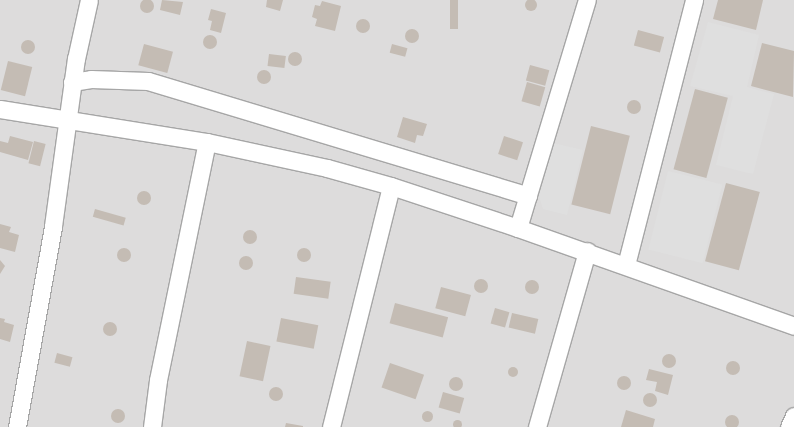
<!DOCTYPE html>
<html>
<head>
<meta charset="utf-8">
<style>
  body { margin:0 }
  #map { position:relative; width:794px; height:427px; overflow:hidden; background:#efece5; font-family:Helvetica,sans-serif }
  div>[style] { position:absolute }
  .residential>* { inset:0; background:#dddcdc; transform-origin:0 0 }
  .parking>* { inset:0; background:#dfdfdf; transform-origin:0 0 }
  .building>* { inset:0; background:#c4bcb4; transform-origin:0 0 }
  .round { border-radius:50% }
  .roads { filter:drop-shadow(1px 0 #a6a6a6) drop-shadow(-1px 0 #a6a6a6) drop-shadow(0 1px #a6a6a6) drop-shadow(0 -1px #a6a6a6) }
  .street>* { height:17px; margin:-8.5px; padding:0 8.5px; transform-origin:8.5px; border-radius:8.5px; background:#fff }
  span { translate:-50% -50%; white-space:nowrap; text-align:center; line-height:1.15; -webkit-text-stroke:3px #fff; paint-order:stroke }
</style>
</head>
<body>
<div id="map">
  <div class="residential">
    <i style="left:0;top:0;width:794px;height:427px"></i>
  </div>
  <div class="parking">
    <i style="clip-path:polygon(708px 22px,759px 35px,747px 87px,774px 94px,753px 174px,716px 165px,733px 96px,690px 86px)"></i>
    <i style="clip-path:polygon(553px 143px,583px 150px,567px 215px,543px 209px,539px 196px)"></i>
    <i style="left:668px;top:171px;width:56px;height:81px;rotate:14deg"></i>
  </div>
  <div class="building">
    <i class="round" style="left:525px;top:-1px;width:12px;height:12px"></i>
    <i class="round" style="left:140px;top:-1px;width:14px;height:14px"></i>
    <i style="clip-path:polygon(162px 0,183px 2px,180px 15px,160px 10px)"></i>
    <i style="clip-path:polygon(267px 0,283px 0,280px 11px,266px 7px)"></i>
    <i style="left:450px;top:0;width:8px;height:29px"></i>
    <i style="clip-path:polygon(718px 0,763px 0,756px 30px,713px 19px)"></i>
    <i style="clip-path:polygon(322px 1px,341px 6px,335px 31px,315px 26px,317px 19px,312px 17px,315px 5px,320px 6px)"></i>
    <i style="clip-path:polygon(211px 9px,226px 13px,221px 33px,210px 30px,212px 21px,208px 20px)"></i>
    <i class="round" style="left:356px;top:19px;width:14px;height:14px"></i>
    <i class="round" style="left:405px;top:29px;width:14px;height:14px"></i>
    <i style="left:638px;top:30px;width:27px;height:16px;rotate:15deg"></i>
    <i class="round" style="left:203px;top:35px;width:14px;height:14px"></i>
    <i class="round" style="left:21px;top:40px;width:14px;height:14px"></i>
    <i style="clip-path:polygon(762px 43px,794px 51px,793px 97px,751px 86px)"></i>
    <i style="left:144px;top:44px;width:30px;height:22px;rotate:15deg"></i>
    <i style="left:392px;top:44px;width:16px;height:9px;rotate:15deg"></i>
    <i class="round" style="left:288px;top:52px;width:14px;height:14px"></i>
    <i style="left:269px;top:54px;width:17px;height:12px;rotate:7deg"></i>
    <i style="left:8px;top:61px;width:25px;height:30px;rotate:14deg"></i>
    <i style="left:530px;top:65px;width:20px;height:16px;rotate:15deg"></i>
    <i class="round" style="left:257px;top:70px;width:14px;height:14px"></i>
    <i style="left:527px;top:82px;width:19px;height:20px;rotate:16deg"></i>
    <i style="left:695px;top:89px;width:34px;height:83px;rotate:15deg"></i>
    <i class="round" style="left:627px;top:100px;width:14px;height:14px"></i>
    <i style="clip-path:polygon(403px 117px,427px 124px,423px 136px,417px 135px,415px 143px,397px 137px)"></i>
    <i style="left:591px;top:126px;width:40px;height:81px;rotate:14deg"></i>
    <i style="clip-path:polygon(10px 136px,33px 142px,28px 160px,0 152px,0 141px,8px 143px)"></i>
    <i style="left:504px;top:136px;width:20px;height:19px;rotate:18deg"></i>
    <i style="left:34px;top:141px;width:12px;height:23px;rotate:14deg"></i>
    <i style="left:726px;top:183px;width:35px;height:81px;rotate:15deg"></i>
    <i class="round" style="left:137px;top:191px;width:14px;height:14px"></i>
    <i style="left:95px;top:209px;width:32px;height:8px;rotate:16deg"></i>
    <i style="clip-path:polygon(0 224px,11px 227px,9px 232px,19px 235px,15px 252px,0 248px)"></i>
    <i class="round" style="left:243px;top:230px;width:14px;height:14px"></i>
    <i class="round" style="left:117px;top:248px;width:14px;height:14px"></i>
    <i class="round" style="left:297px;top:248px;width:14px;height:14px"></i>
    <i class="round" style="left:239px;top:256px;width:14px;height:14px"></i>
    <i style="clip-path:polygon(0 260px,5px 266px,0 274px)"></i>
    <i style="left:296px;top:277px;width:35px;height:17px;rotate:8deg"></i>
    <i class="round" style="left:474px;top:279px;width:14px;height:14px"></i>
    <i class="round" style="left:525px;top:280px;width:14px;height:14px"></i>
    <i style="left:441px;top:287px;width:31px;height:22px;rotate:15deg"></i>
    <i style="left:395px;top:303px;width:55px;height:21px;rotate:15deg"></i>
    <i style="left:495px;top:308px;width:15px;height:16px;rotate:16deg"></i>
    <i style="left:512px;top:313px;width:27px;height:15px;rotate:13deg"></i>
    <i style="clip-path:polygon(0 318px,5px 319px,4px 322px,14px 325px,10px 342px,0 339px)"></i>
    <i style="left:281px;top:318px;width:38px;height:24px;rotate:11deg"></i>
    <i class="round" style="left:103px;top:322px;width:14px;height:14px"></i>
    <i style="left:247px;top:341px;width:24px;height:36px;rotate:12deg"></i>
    <i style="left:57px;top:353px;width:16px;height:10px;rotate:15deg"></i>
    <i class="round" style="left:662px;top:354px;width:14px;height:14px"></i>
    <i class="round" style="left:726px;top:361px;width:14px;height:14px"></i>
    <i style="left:390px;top:363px;width:36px;height:26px;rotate:19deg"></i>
    <i class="round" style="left:508px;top:367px;width:10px;height:10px"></i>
    <i style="clip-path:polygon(649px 369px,673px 375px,668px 395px,655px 391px,657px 382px,646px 380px)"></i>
    <i class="round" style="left:617px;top:376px;width:14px;height:14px"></i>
    <i class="round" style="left:449px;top:377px;width:14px;height:14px"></i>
    <i class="round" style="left:269px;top:387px;width:14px;height:14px"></i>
    <i style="left:443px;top:392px;width:22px;height:16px;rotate:16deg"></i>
    <i class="round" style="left:643px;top:393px;width:14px;height:14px"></i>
    <i class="round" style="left:111px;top:409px;width:14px;height:14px"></i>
    <i style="clip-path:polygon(626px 410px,655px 419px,653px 427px,621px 427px)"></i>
    <i class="round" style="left:421.5px;top:410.5px;width:11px;height:11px"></i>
    <i class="round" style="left:725px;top:415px;width:14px;height:14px"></i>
    <i class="round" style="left:452.5px;top:419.5px;width:9px;height:9px"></i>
    <i style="clip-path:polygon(286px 423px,303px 426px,303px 427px,285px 427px)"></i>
  </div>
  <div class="roads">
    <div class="street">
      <i style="left:72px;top:82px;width:19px;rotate:-9deg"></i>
      <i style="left:91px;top:79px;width:57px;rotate:2deg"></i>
      <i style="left:148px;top:81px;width:397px;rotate:16.8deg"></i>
      <i style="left:0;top:109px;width:210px;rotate:9.1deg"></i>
      <i style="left:207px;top:142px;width:123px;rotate:12.2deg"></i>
      <i style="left:327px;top:168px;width:66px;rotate:15.7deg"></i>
      <i style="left:391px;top:186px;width:134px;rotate:18.3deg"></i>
      <i style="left:518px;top:228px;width:293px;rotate:19.5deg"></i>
      <i style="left:518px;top:228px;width:238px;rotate:-73.2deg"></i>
      <i style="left:626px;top:265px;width:274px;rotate:-75.6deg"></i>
      <i style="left:17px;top:427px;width:204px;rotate:-79.8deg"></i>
      <i style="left:53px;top:226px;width:169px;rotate:-82.2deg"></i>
      <i style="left:76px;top:59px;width:60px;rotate:-77.6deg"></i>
      <i style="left:152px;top:427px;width:47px;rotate:-82.7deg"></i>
      <i style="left:158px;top:380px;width:243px;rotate:-78.4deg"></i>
      <i style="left:331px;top:427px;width:248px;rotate:-76deg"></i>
      <i style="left:537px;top:427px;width:183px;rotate:-74.1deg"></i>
      <i style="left:789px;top:427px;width:12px;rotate:-66deg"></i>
    </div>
  </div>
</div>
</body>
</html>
